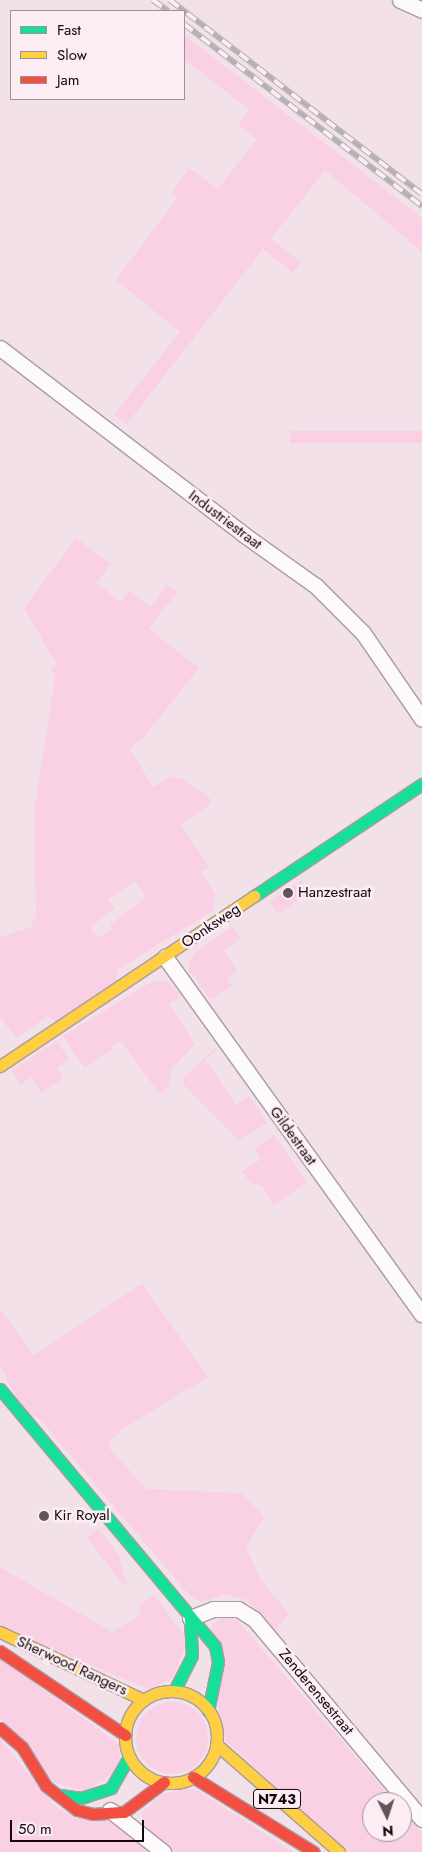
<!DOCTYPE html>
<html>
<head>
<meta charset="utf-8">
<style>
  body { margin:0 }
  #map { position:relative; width:422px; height:1852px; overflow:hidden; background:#f3e1ea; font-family:Jost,sans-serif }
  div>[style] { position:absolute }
  .green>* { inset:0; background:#fad0e4; transform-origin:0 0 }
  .round { border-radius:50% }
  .roads { filter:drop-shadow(1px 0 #a99ba2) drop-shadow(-1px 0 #a99ba2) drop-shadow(0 1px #a99ba2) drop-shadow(0 -1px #a99ba2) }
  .street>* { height:15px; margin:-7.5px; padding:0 7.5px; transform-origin:7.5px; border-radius:7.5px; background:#fdfafc }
  .fast>* { height:11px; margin:-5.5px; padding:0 5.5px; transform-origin:5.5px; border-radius:5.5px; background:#16e098 }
  .slow>* { height:11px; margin:-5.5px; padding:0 5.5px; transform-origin:5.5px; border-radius:5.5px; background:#ffcf43 }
  .slow>.ring { margin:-5.5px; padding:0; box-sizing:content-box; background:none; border:11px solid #ffcf43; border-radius:50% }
  .jam>* { height:11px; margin:-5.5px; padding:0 5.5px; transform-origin:5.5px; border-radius:5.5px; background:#f24e42 }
  .rail>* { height:5.5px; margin-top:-2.75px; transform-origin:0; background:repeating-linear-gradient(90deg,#fbedf3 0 11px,#b4b1b3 0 22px); box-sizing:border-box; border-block:1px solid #b4b1b3 }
  .dots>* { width:14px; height:14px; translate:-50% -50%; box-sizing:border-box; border:2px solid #fbedf3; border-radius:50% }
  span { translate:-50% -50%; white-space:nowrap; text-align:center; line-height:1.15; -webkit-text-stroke:5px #fbedf3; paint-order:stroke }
  .shield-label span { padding:1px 4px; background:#fbedf3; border:1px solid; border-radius:4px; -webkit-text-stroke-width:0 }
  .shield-label { font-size:14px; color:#12080d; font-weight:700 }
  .street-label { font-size:15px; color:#12080d }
  .poi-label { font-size:15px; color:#12080d }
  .left { translate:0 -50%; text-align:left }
  .legend { position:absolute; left:10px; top:10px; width:175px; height:90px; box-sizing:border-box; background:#fbedf3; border:1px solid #9e9197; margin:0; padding:6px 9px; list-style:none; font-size:15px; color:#12080d }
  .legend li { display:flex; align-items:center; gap:10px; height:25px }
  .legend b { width:25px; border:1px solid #9e9197 }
  .north { position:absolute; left:362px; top:1792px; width:50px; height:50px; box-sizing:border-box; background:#fbedf3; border:1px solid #9e9197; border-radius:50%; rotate:176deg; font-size:14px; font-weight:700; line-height:20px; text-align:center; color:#12080d }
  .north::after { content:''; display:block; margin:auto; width:18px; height:22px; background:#61545a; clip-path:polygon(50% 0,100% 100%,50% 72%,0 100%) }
  .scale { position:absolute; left:10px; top:1820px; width:134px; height:22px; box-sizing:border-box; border:2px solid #12080d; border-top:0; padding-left:6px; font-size:15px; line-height:18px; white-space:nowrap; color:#12080d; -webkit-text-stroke:4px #fbedf3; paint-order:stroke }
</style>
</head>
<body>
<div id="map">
  <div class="green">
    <i style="clip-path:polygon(184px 35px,422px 218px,422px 252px,325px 170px,271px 239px,301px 262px,293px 273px,263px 249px,127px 424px,114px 415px,180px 332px,116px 280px,177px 198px,171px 193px,189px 168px,218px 189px,256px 140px,238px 124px,250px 110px,184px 59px)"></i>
    <i style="left:422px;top:431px;width:12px;height:132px;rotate:90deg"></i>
    <i style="clip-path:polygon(evenodd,76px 538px,111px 564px,96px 583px,121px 602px,129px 591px,150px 607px,167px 585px,177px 592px,149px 629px,199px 668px,143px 738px,130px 749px,153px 787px,171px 776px,184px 780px,208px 796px,212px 803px,181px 825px,209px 867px,201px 872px,215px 894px,213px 911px,117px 970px,117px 980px,56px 1021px,48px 1016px,16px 1038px,0 1017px,0 937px,31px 927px,36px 915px,34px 813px,55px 677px,51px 669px,57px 665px,24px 608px,76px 538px,135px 881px,146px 897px,110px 925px,112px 929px,98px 938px,90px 927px,115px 909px,108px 899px,135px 881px)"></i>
    <i style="clip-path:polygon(302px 880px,307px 894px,278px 914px,269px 902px)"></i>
    <i style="clip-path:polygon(233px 926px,241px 938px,224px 950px,237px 971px,227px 978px,232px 986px,210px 1000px,195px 976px,188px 973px,189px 961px,197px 951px)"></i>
    <i style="clip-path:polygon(153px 981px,167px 982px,181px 995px,169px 1004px,195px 1044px,172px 1068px,168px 1087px,160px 1095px,121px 1041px,111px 1047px,113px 1050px,84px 1068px,63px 1036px)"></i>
    <i style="clip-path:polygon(57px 1041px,69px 1059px,57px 1068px,63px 1078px,41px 1093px,31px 1077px,20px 1085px,11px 1071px)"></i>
    <i style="clip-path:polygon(216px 1048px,218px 1050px,205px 1059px,211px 1068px,236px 1105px,249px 1096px,267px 1123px,239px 1141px,184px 1085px,184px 1077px)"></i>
    <i style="clip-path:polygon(274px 1135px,307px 1182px,274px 1205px,262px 1186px,250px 1183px,242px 1171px,260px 1160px,255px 1148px)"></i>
    <i style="clip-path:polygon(142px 1284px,208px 1377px,121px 1430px,110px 1441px,110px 1449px,146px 1489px,241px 1493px,264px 1517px,246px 1547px,261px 1580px,289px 1614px,273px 1632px,247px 1600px,224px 1594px,202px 1602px,191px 1597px,38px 1417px,27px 1412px,18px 1400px,0 1366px,0 1309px,34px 1355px)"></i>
    <i style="clip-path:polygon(98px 1528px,118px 1554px,127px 1584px,124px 1586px,87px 1538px)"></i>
    <i style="clip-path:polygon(0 1567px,112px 1632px,140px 1615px,139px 1606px,153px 1594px,184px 1635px,186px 1642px,173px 1678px,148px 1689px,0 1627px)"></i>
    <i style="clip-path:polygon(224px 1616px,235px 1618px,395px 1802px,372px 1802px,372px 1832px,402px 1832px,402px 1810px,422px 1832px,422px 1852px,347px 1852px,226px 1741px,218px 1707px,211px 1625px)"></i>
    <i style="clip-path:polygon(0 1658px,119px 1744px,120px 1757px,116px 1771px,84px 1792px,52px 1781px,0 1718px)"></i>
    <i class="round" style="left:136px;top:1702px;width:72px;height:72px"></i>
    <i style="clip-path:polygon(0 1739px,56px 1807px,68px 1814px,107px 1820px,150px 1852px,0 1852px)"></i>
    <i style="clip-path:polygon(185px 1789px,195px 1789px,293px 1852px,174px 1852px,148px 1832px,141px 1813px,163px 1794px)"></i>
  </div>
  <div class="roads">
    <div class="street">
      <i style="left:400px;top:0;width:24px;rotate:24deg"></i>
      <i style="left:0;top:348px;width:306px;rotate:37.4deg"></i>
      <i style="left:243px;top:534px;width:90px;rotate:35.5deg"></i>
      <i style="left:316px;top:586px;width:66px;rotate:45deg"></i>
      <i style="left:363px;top:633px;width:104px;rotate:55.5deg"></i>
      <i style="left:165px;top:957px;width:440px;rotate:54.3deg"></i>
      <i style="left:190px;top:1618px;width:25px;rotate:-21deg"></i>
      <i style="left:213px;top:1609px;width:25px"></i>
      <i style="left:238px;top:1609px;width:19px;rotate:32deg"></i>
      <i style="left:254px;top:1619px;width:261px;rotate:50deg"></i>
      <i style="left:110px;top:1810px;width:68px;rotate:38.4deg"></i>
    </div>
    <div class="fast">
      <i style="left:254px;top:896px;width:202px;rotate:-33.7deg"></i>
      <i style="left:0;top:1389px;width:335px;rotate:50.1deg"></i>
      <i style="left:215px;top:1646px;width:16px;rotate:79deg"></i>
      <i style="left:218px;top:1662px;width:50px;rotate:101.5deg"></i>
      <i style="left:174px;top:1691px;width:39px;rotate:-63deg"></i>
      <i style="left:192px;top:1656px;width:38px;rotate:-93deg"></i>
      <i style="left:60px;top:1795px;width:21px;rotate:8deg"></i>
      <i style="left:81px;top:1798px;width:32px;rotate:-18deg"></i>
      <i style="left:111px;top:1788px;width:36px;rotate:-60deg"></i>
    </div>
    <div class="slow">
      <i style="left:0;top:1066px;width:306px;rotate:-33.8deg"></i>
      <i style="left:0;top:1632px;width:159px;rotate:25.3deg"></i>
      <i class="ring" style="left:125px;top:1691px;width:81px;height:81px"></i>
      <i style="left:216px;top:1744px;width:164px;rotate:41.3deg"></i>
    </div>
    <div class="jam">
      <i style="left:0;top:1651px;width:151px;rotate:33.9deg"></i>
      <i style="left:0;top:1728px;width:29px;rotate:41deg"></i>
      <i style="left:22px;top:1747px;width:46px;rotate:58.4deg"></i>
      <i style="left:46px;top:1786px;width:39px;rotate:38deg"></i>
      <i style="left:77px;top:1810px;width:16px;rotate:14deg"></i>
      <i style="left:93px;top:1814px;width:31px;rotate:-4deg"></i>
      <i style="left:124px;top:1812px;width:50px;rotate:-36.9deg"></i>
      <i style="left:193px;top:1777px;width:142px;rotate:31.8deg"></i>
    </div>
  </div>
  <div class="rail">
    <i style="left:153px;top:0;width:19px;rotate:36deg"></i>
    <i style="left:170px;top:0;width:318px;rotate:37.6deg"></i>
    <i style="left:184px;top:24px;width:300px;rotate:37.4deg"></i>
  </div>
  <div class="dots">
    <i style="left:288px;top:893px;background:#61545a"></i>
    <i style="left:44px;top:1516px;background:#61545a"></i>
  </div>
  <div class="shield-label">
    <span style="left:277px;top:1799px">N743</span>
  </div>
  <div class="street-label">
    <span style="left:225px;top:520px;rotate:37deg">Industriestraat</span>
    <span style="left:211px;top:926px;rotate:-34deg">Oonksweg</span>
    <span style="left:293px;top:1136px;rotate:54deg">Gildestraat</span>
    <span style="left:72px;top:1666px;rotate:25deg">Sherwood Rangers</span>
    <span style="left:316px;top:1692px;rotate:50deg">Zenderensestraat</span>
  </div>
  <div class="poi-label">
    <span class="left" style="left:298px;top:893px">Hanzestraat</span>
    <span class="left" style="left:54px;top:1516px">Kir Royal</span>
  </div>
  <ul class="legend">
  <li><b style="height:6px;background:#16e098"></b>Fast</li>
  <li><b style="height:6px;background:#ffcf43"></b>Slow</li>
  <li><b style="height:6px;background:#f24e42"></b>Jam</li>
  </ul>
  <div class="north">N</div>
  <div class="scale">50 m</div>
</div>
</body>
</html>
